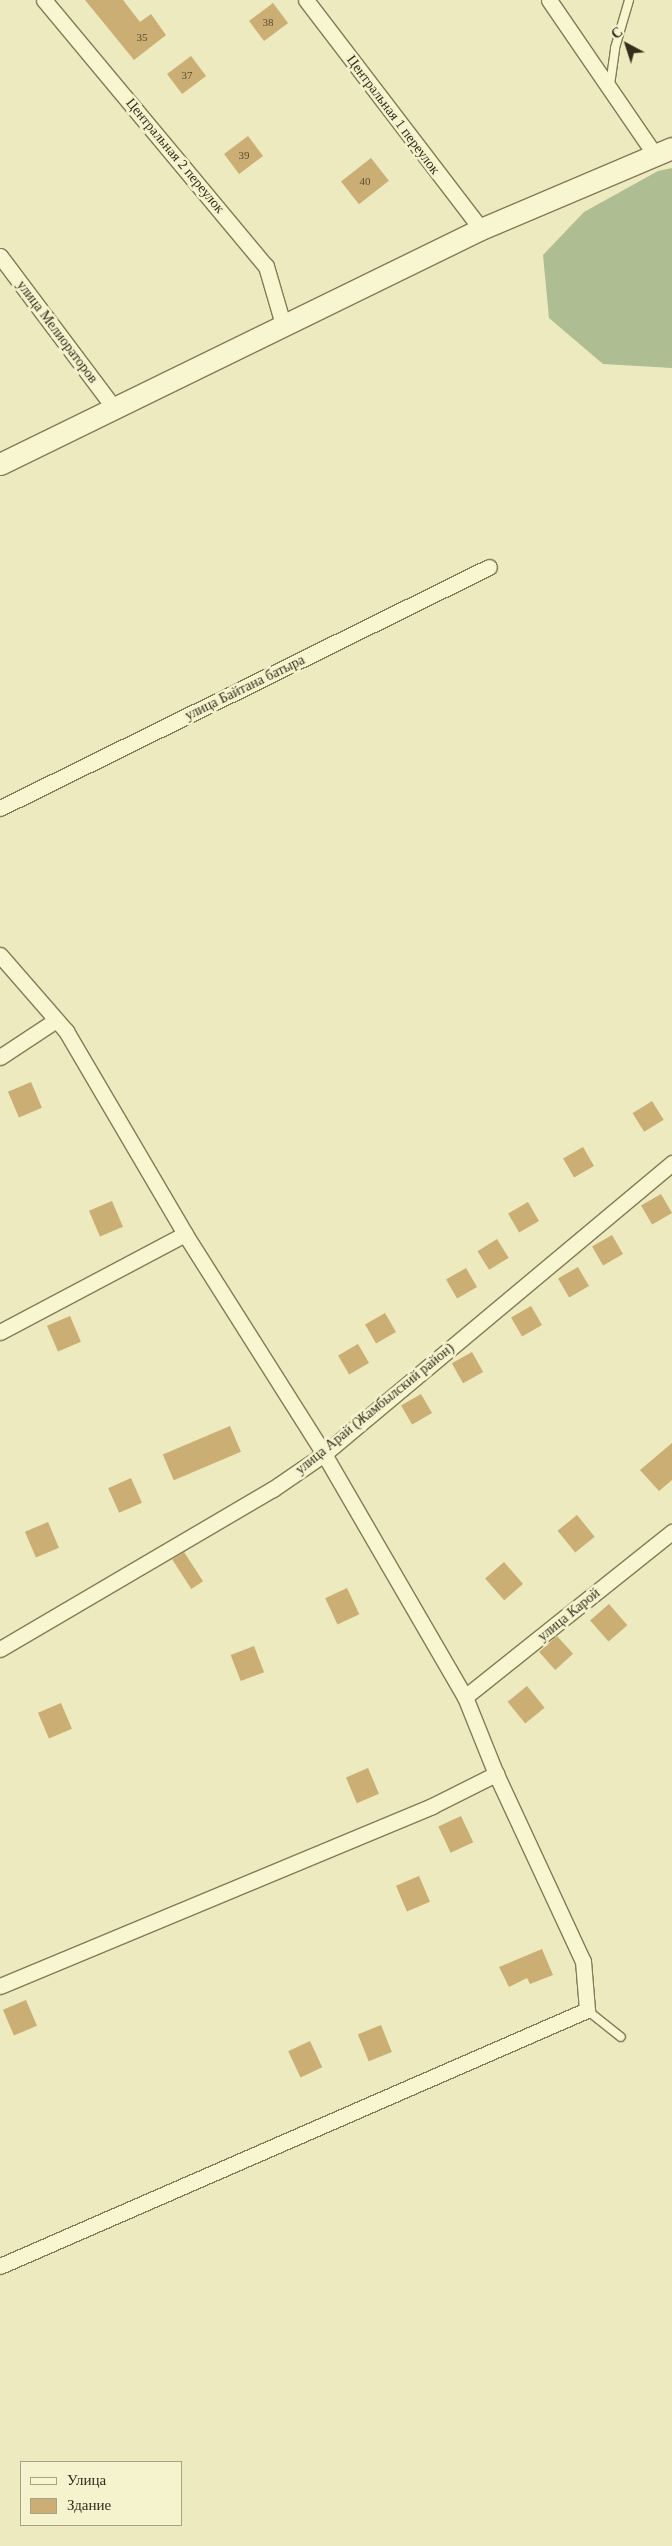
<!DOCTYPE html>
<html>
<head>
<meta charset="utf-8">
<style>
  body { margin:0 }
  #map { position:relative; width:672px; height:2546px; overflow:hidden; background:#eceabe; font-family:"Times New Roman",serif }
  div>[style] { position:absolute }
  .cemetery>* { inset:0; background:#aebe92 }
  .building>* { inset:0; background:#caae74; transform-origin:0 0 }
  .roads { filter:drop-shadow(1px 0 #847b57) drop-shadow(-1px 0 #847b57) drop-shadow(0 1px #847b57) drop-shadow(0 -1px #847b57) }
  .lane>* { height:8px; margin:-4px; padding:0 4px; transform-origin:4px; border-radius:4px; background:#f8f6d0 }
  .street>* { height:15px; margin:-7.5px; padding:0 7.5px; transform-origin:7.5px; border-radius:7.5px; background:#f8f6d0 }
  .secondary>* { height:21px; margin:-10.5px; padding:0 10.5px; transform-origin:10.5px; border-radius:10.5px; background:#f8f6d0 }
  span { translate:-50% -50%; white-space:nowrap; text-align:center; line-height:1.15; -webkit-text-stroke:5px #f4f3cd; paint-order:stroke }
  .number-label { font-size:11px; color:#5a4d32 }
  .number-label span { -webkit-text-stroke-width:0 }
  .street-label { font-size:14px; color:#342d1c }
  .legend { position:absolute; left:20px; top:2461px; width:162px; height:65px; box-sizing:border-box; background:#f4f3cd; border:1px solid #a7a486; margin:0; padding:6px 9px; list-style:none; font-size:15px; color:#342d1c }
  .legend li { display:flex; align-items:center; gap:10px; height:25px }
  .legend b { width:25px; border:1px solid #a7a486 }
  .north { position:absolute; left:602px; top:20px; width:50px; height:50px; -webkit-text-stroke:4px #f4f3cd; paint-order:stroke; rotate:320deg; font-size:14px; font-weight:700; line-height:20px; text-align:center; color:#342d1c }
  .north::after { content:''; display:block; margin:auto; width:18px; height:22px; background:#342d1c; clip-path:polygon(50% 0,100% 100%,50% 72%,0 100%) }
</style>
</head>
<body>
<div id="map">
  <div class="cemetery">
    <i style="clip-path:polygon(672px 168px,672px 368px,603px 364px,549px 318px,543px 255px,584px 212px,658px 171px)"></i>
  </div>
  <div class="building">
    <i style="clip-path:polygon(85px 0,123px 0,140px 22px,151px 14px,166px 35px,134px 60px)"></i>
    <i style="left:273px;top:3px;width:25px;height:30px;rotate:53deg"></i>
    <i style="left:191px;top:56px;width:25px;height:30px;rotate:53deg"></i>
    <i style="left:248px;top:136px;width:25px;height:30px;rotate:53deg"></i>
    <i style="left:371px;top:158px;width:29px;height:38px;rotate:52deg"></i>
    <i style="left:31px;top:1082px;width:28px;height:25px;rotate:67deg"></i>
    <i style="left:652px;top:1101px;width:22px;height:23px;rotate:58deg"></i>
    <i style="left:583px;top:1147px;width:22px;height:23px;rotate:60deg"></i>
    <i style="left:661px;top:1194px;width:22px;height:23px;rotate:60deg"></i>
    <i style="left:112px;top:1201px;width:28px;height:25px;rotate:67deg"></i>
    <i style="left:528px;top:1202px;width:22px;height:23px;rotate:60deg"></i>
    <i style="left:612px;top:1235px;width:22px;height:23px;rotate:60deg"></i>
    <i style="left:497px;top:1239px;width:22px;height:23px;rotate:58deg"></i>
    <i style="left:578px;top:1267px;width:22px;height:23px;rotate:60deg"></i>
    <i style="left:466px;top:1268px;width:22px;height:23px;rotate:60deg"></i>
    <i style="left:531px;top:1306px;width:22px;height:23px;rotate:60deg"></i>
    <i style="left:385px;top:1313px;width:22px;height:23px;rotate:60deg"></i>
    <i style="left:70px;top:1316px;width:28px;height:25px;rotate:67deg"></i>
    <i style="left:358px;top:1344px;width:22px;height:23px;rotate:60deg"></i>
    <i style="left:472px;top:1352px;width:23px;height:23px;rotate:61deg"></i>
    <i style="left:421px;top:1394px;width:22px;height:23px;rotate:60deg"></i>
    <i style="left:230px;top:1426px;width:28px;height:73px;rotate:67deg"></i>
    <i style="clip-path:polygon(672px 1443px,672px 1480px,659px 1491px,640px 1470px)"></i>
    <i style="left:131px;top:1478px;width:27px;height:25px;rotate:66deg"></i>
    <i style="left:577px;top:1515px;width:28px;height:25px;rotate:51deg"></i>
    <i style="left:48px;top:1522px;width:28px;height:25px;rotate:67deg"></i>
    <i style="left:184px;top:1552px;width:35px;height:14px;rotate:57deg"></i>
    <i style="left:504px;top:1562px;width:29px;height:25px;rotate:49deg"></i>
    <i style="left:347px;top:1588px;width:29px;height:24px;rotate:65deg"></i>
    <i style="left:609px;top:1604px;width:28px;height:25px;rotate:49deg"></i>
    <i style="left:557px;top:1636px;width:24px;height:24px;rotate:48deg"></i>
    <i style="left:254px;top:1646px;width:28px;height:25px;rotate:69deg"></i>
    <i style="left:527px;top:1686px;width:28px;height:25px;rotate:51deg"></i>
    <i style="left:61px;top:1703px;width:28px;height:25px;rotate:67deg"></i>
    <i style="left:368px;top:1768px;width:28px;height:24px;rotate:67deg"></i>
    <i style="left:461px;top:1816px;width:29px;height:25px;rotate:65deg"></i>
    <i style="left:419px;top:1876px;width:28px;height:25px;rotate:67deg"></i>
    <i style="clip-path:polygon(542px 1949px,553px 1975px,530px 1984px,527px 1978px,509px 1987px,499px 1967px)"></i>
    <i style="left:26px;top:2000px;width:28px;height:25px;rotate:67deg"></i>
    <i style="left:381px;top:2025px;width:29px;height:25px;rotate:68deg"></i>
    <i style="left:310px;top:2041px;width:29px;height:24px;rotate:65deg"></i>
  </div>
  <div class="roads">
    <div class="lane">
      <i style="left:610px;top:85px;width:37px;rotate:-82deg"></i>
      <i style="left:615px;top:48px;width:50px;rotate:-73.7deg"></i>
      <i style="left:587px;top:2010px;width:43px;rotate:38.5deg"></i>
    </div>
    <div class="street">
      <i style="left:44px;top:0;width:346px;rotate:50.2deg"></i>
      <i style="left:266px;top:266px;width:60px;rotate:73.7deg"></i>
      <i style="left:306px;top:0;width:288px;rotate:52.6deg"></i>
      <i style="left:549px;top:0;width:188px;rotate:55.6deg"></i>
      <i style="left:0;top:256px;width:190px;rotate:53.1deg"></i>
      <i style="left:0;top:808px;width:545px;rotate:-26.24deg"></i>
      <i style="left:0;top:955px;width:101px;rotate:49deg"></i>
      <i style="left:66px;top:1031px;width:235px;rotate:59.6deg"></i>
      <i style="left:185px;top:1234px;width:260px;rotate:57.7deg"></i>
      <i style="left:324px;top:1454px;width:281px;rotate:59.9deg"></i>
      <i style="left:465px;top:1697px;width:83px;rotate:68.1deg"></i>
      <i style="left:496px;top:1774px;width:206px;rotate:65.1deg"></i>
      <i style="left:583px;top:1961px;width:49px;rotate:85.3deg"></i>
      <i style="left:587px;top:2010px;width:640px;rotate:156.44deg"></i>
      <i style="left:0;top:1057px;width:67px;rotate:-33.5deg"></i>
      <i style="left:0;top:1332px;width:209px;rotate:-27.9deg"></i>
      <i style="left:0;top:1649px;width:316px;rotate:-30.4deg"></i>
      <i style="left:273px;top:1489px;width:62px;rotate:-34.5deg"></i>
      <i style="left:324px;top:1454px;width:454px;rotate:-39.9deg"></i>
      <i style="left:465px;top:1697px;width:265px;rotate:-38.6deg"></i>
      <i style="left:0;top:1986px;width:468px;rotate:-22.6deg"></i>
      <i style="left:432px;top:1806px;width:72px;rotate:-26.6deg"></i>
    </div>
    <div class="secondary">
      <i style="left:0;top:464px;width:535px;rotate:-26.04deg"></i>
      <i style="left:481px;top:229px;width:207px;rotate:-23deg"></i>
    </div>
  </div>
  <div class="number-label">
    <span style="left:268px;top:22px">38</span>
    <span style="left:142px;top:37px">35</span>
    <span style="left:187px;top:75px">37</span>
    <span style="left:244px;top:155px">39</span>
    <span style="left:365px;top:181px">40</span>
  </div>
  <div class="street-label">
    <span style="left:393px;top:115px;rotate:53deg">Центральная 1 переулок</span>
    <span style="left:175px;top:156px;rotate:50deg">Центральная 2 переулок</span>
    <span style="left:57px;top:332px;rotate:53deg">улица Мелиораторов</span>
    <span style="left:245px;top:688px;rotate:-26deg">улица Байтана батыра</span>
    <span style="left:375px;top:1409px;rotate:-39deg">улица Арай (Жамбылский район)</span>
    <span style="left:569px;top:1615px;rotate:-39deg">улица Карой</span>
  </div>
  <ul class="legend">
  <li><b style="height:6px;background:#f8f6d0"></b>Улица</li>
  <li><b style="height:14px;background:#caae74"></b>Здание</li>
  </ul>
  <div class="north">С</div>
</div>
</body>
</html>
